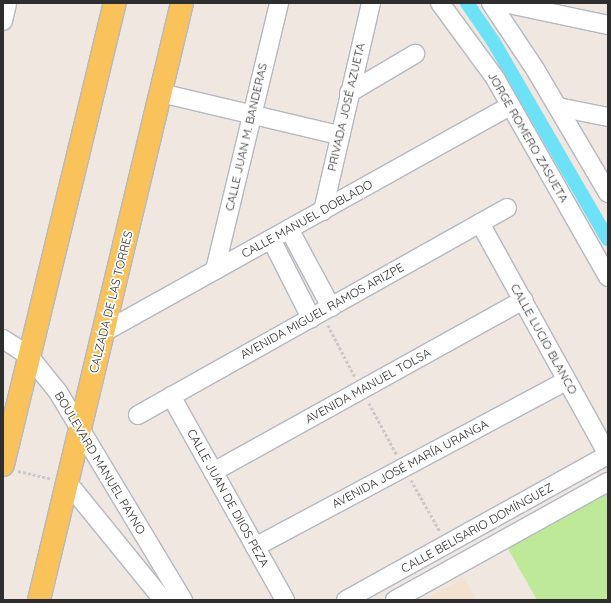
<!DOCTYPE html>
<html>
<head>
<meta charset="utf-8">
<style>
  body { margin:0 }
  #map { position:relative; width:611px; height:603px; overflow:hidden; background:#f0e7e0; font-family:Quicksand,sans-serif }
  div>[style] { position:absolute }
  .education>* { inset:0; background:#f2e2cf }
  .green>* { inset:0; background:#bee999 }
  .canal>* { height:14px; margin:-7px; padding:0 7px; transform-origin:7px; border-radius:7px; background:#6de2f7 }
  .path>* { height:2.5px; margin-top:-1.25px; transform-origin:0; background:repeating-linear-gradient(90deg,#c9c9c9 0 3px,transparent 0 5px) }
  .roads { filter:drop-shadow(1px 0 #b4b8c2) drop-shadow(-1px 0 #b4b8c2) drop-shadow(0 1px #b4b8c2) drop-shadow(0 -1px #b4b8c2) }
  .minor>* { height:18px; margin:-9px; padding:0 9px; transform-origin:9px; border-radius:9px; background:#fff }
  .major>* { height:22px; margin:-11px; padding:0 11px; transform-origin:11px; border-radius:11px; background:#fac25a }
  span { translate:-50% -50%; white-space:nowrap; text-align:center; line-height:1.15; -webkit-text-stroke:3.5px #fff; paint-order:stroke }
  .street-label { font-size:12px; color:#2e2e2e }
  .frame { position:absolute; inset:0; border:4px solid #2e2e2e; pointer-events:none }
</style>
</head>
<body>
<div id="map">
  <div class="education">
    <i style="clip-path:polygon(464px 578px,476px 600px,423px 600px)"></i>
  </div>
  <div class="green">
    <i style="clip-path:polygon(608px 490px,608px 600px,537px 600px,507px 547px)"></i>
  </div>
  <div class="canal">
    <i style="left:467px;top:3px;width:46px;rotate:55.6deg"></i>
    <i style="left:493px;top:41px;width:229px;rotate:59.9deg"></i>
  </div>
  <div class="path">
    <i style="left:328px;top:325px;width:59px;rotate:62.6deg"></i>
    <i style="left:369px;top:403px;width:59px;rotate:61.7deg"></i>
    <i style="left:18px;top:471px;width:35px;rotate:13deg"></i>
    <i style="left:411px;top:480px;width:59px;rotate:60.4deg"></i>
  </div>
  <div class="roads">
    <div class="minor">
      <i style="left:440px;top:3px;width:93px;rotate:53.7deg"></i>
      <i style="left:495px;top:78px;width:229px;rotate:60.4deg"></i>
      <i style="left:491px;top:3px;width:79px;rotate:56.3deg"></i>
      <i style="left:535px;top:69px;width:144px;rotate:59.5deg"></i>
      <i style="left:504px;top:3px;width:106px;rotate:11.9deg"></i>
      <i style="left:3px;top:21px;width:18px;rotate:-77deg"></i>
      <i style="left:161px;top:93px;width:182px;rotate:13.3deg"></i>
      <i style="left:349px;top:93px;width:77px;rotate:-30.6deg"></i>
      <i style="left:558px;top:107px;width:51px;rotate:11.3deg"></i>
      <i style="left:323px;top:211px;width:213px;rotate:-77deg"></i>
      <i style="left:480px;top:223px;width:265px;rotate:61.1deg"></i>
      <i style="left:289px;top:229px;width:89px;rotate:61.7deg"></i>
      <i style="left:271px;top:239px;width:89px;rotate:63.1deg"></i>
      <i style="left:215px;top:270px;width:275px;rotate:-76.5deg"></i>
      <i style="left:104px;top:332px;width:465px;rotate:-29.1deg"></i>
      <i style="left:3px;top:339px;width:31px;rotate:33deg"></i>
      <i style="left:29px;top:356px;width:46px;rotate:51.1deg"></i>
      <i style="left:58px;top:392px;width:243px;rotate:59deg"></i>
      <i style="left:171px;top:396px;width:234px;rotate:60.8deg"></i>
      <i style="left:138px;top:415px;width:423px;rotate:-29.3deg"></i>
      <i style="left:213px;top:472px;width:355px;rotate:-29deg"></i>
      <i style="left:68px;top:483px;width:151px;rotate:50.9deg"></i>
      <i style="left:255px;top:547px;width:353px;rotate:-28.1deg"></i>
      <i style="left:346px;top:600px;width:299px;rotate:-29deg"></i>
      <i style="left:395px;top:600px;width:244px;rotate:-29deg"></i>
    </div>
    <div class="major">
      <i style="left:3px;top:465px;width:475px;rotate:-76.4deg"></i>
      <i style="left:39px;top:600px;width:614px;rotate:-76.53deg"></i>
    </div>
  </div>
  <div class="street-label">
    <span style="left:346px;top:107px;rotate:-77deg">PRIVADA JOSÉ AZUETA</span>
    <span style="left:246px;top:137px;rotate:-77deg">CALLE JUAN M. BANDERAS</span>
    <span style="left:528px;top:137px;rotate:60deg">JORGE ROMERO ZASUETA</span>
    <span style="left:307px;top:219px;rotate:-29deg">CALLE MANUEL DOBLADO</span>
    <span style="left:111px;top:302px;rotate:-76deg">CALZADA DE LAS TORRES</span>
    <span style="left:322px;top:311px;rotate:-29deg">AVENIDA MIGUEL RAMOS ARIZPE</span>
    <span style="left:544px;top:339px;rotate:61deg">CALLE LUCIO BLANCO</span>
    <span style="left:368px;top:386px;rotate:-29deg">AVENIDA MANUEL TOLSA</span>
    <span style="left:100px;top:463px;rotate:59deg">BOULEVARD MANUEL PAYNO</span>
    <span style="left:410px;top:464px;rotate:-28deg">AVENIDA JOSÉ MARÍA URANGA</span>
    <span style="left:228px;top:498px;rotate:61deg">CALLE JUAN DE DIIOS PEZA</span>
    <span style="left:477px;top:528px;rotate:-29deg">CALLE BELISARIO DOMÍNGUEZ</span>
  </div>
  <div class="frame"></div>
</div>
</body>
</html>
